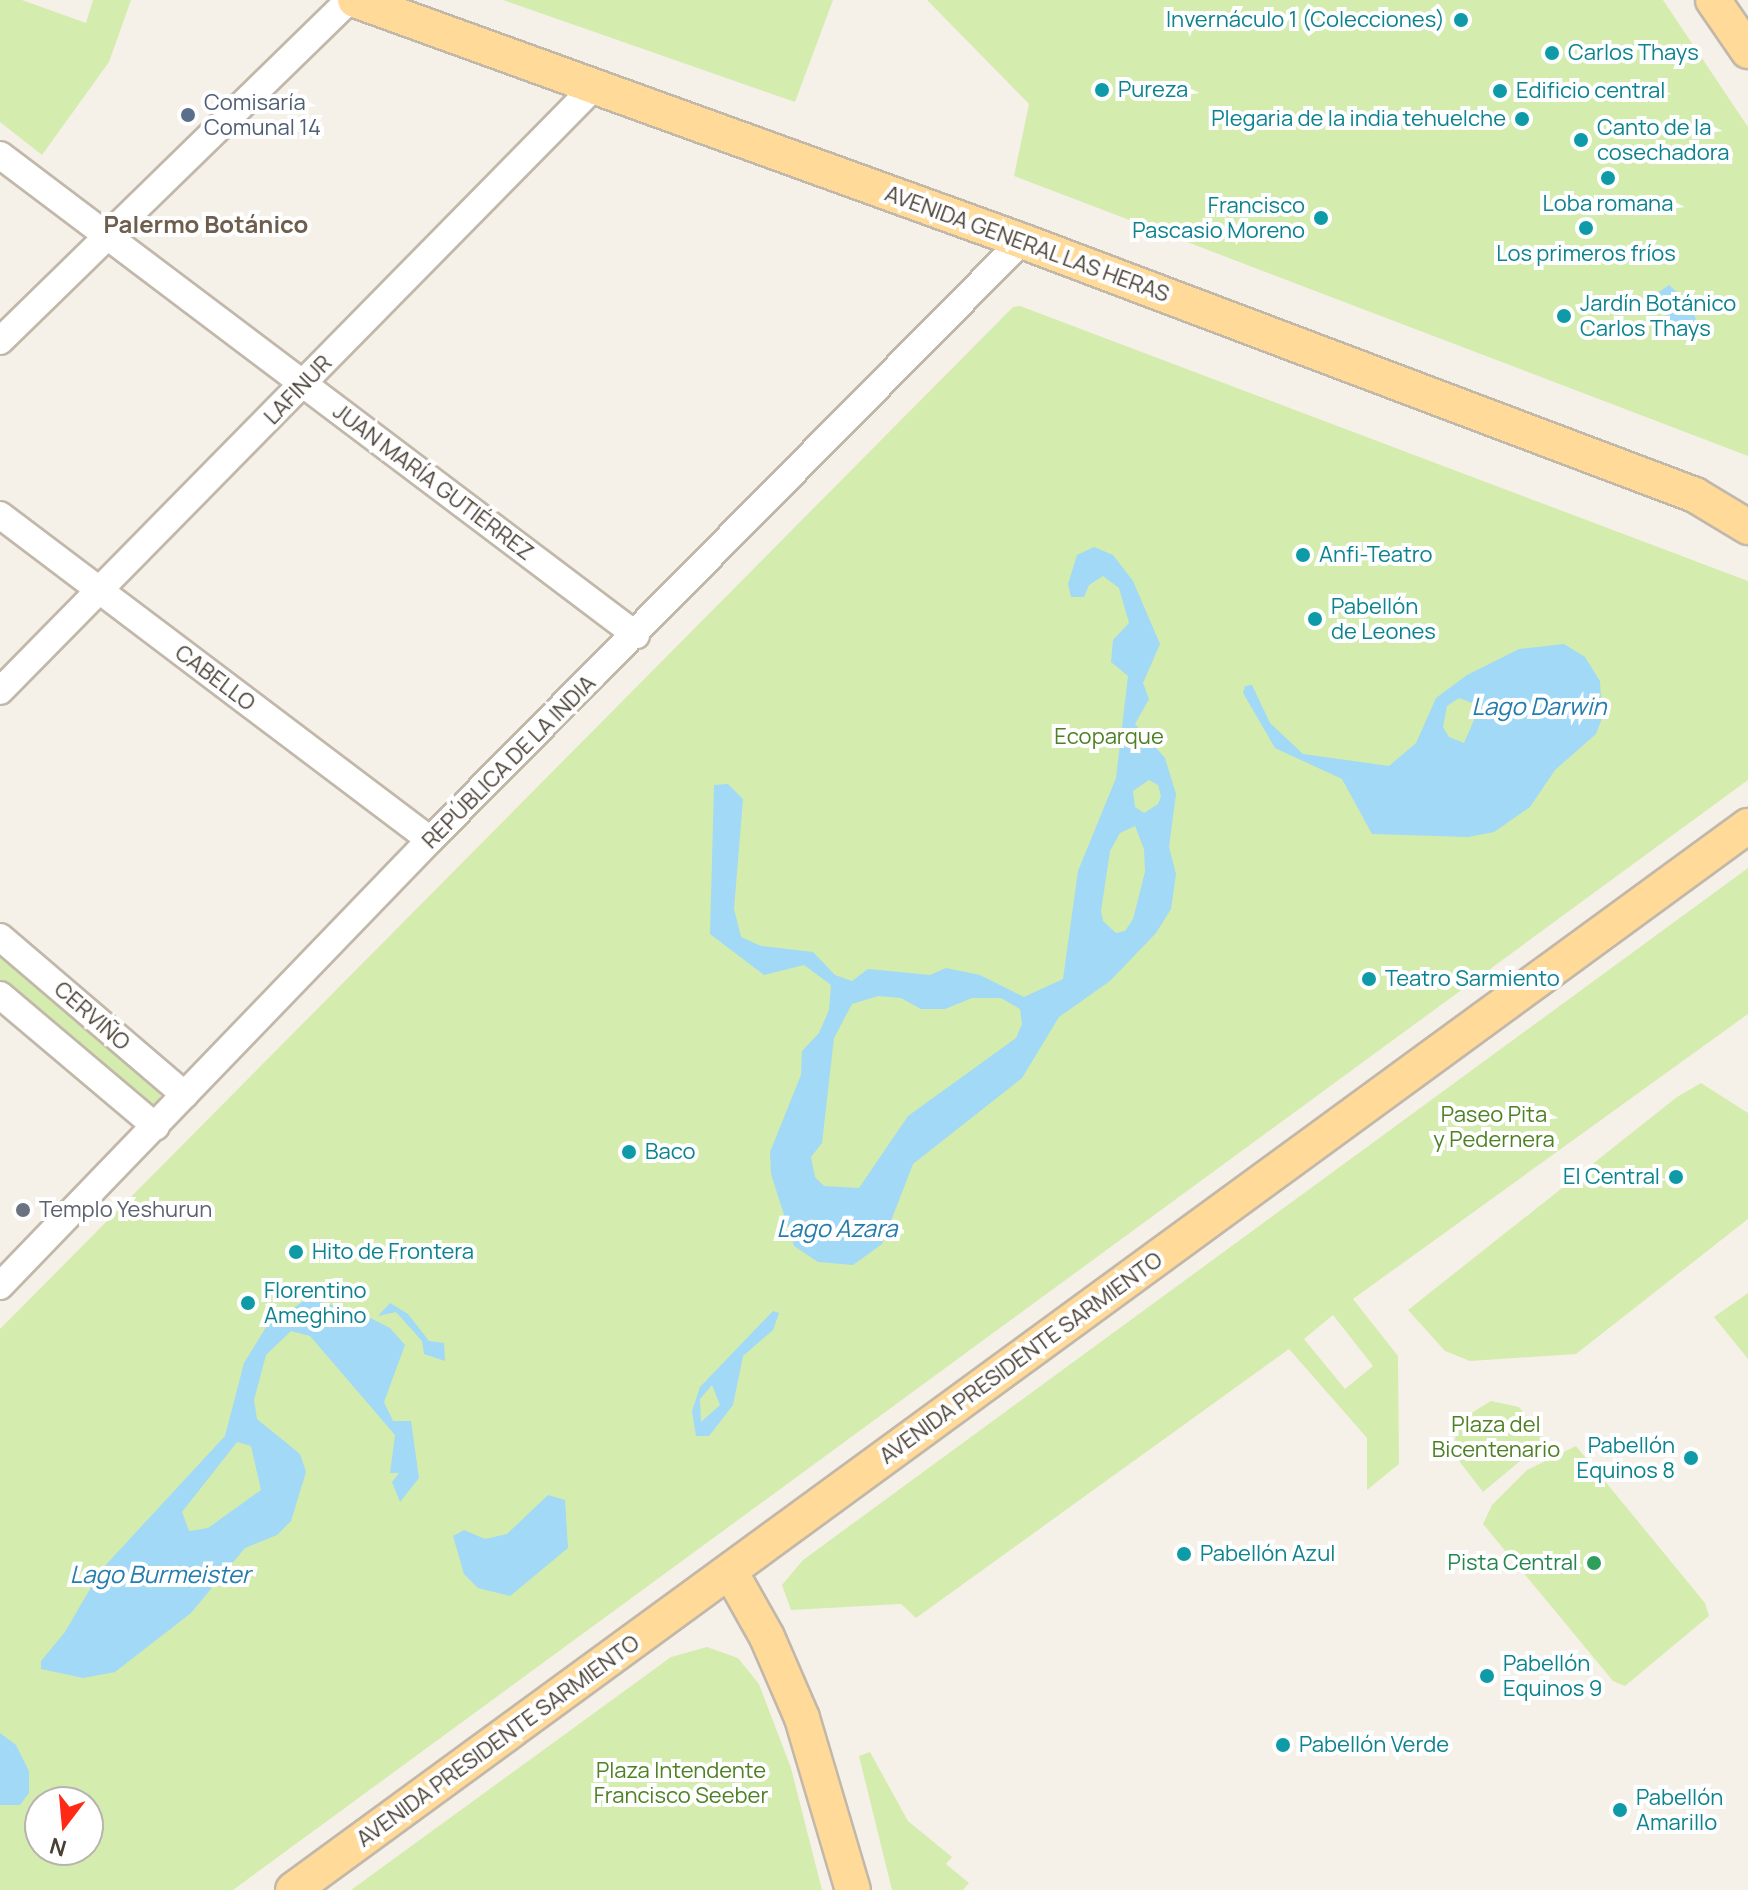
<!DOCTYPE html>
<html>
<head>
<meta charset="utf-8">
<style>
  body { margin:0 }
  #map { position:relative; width:1748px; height:1890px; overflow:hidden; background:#f5f1e9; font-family:Manrope,sans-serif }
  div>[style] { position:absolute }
  .green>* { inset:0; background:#d5ecaf }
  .water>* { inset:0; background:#a1d9f6 }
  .roads { filter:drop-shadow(2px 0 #c2b8aa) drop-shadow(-2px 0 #c2b8aa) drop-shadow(0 2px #c2b8aa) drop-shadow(0 -2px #c2b8aa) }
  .minor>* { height:26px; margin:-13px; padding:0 13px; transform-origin:13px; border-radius:13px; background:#fff }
  .major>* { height:34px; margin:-17px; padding:0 17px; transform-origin:17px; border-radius:17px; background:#ffda98 }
  .dots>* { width:22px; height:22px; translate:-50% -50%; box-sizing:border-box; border:4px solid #fff; border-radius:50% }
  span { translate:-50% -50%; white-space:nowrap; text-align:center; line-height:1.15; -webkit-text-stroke:8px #fff; paint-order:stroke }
  .culture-label { font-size:22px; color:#0d838f }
  .right { translate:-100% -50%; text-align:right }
  .left { translate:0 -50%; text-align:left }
  .service-label { font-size:22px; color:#4e5e75 }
  .street-label { font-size:22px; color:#4a4136 }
  .park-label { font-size:22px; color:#4e8024 }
  .worship-label { font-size:22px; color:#5b616d }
  .leisure-label { font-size:22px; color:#27864d }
  .neighbourhood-label { font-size:24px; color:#6d5e4d; font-weight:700 }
  .water-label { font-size:24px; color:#257dad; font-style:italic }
  .north { position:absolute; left:24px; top:1786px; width:80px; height:80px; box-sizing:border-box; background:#fff; border:2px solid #b7b3af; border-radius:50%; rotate:196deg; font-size:22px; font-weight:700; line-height:32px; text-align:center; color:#4a4136 }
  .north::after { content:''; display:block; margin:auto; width:28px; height:36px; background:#ff2916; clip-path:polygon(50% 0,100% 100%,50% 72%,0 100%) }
</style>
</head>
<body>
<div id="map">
  <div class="green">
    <i style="clip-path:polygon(0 0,22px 0,86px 23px,93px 0,131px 0,109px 62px,42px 155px,0 122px)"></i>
    <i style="clip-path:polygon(503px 0,833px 0,795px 102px)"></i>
    <i style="clip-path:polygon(927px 0,1663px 0,1748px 127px,1748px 456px,1014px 176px,1029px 104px)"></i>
    <i style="clip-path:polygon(evenodd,1020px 306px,1748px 581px,1748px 780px,233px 1890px,0 1890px,0 1329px,1013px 307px,1020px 306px,40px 1802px,88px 1802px,88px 1850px,40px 1850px,40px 1802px)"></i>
    <i style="clip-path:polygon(evenodd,1748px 868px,1748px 1014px,1353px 1299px,1398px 1356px,1399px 1464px,1367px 1490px,1367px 1438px,1289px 1349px,916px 1618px,901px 1604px,791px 1610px,782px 1585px,803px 1560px,1748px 868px,1333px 1315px,1373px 1366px,1345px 1389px,1304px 1339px,1333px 1315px)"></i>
    <i style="clip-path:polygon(0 950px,163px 1087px,159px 1101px,148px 1109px,0 984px)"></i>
    <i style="clip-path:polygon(1701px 1083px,1748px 1113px,1748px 1219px,1576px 1354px,1470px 1361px,1445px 1351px,1408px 1310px,1677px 1097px)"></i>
    <i style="clip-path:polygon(1748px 1293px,1748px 1359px,1714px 1317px)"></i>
    <i style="clip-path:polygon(1491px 1401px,1519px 1407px,1545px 1440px,1483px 1492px,1456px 1457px,1455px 1439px,1460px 1420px)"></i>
    <i style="clip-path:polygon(1576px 1446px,1705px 1603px,1709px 1616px,1625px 1686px,1613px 1681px,1483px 1524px,1492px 1505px,1527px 1470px)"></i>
    <i style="clip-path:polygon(707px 1647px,738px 1658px,759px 1684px,791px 1768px,822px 1890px,351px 1890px,671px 1657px)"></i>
    <i style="clip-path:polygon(870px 1752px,908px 1821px,952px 1857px,946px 1864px,969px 1883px,963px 1890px,892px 1890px,859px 1756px)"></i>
  </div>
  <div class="water">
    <i style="clip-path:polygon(1669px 285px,1690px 304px,1696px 320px,1692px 330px,1678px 329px,1663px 312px,1659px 292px)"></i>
    <i style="clip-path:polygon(evenodd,1094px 547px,1113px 555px,1133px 581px,1160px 644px,1143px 683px,1149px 699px,1135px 724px,1165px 758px,1176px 794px,1169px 847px,1176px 874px,1171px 909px,1156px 933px,1110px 981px,1059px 1017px,1022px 1078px,913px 1164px,882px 1244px,853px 1265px,818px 1262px,794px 1246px,771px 1174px,770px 1152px,801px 1075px,802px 1051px,819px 1033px,829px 1010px,831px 985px,804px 965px,764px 975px,710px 934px,714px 785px,728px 784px,743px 799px,734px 909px,741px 937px,761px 946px,813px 952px,835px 975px,852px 981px,868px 969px,930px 975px,946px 968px,980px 975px,1024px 997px,1063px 979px,1078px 871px,1116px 778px,1128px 676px,1111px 662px,1113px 640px,1129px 623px,1119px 588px,1103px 576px,1089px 585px,1084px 597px,1071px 597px,1068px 584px,1077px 555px,1094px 547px,1149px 780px,1158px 785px,1161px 796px,1158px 804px,1144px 813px,1135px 807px,1133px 791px,1149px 780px,1094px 547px,1135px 826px,1144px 849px,1145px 872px,1133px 919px,1125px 931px,1116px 933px,1103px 921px,1101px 911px,1110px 851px,1120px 833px,1135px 826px,1094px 547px,878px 996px,901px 998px,921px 1009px,945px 1009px,972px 998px,1001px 998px,1020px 1009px,1022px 1024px,1016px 1038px,908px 1116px,859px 1188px,824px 1186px,815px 1177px,811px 1157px,822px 1143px,834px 1038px,852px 1004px,878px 996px)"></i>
    <i style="clip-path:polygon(evenodd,1564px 644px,1585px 657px,1600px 681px,1602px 718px,1596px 734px,1555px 770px,1530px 807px,1494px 832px,1468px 837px,1372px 834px,1342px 779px,1275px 748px,1243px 693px,1245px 686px,1252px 685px,1270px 723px,1303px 754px,1389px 766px,1416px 743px,1436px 698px,1467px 675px,1519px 649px,1564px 644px,1459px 698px,1480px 706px,1464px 743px,1449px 737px,1443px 727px,1447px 706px,1459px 698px)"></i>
    <i style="clip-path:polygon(evenodd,307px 1299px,357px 1311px,390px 1328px,405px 1345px,384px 1402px,393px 1421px,411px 1421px,419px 1478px,400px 1502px,392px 1482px,399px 1473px,390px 1473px,395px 1435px,310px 1336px,291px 1331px,266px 1355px,254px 1400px,257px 1419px,300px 1454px,306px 1472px,291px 1521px,277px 1535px,245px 1548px,191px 1613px,115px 1672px,83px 1678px,41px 1669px,41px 1661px,65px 1632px,101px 1570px,225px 1436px,244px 1363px,268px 1324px,307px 1299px,237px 1442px,251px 1446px,261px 1490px,208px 1528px,189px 1531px,182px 1512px,237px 1442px)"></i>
    <i style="clip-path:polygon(390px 1303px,408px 1314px,429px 1341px,444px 1343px,445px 1361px,424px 1354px,422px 1341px,396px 1312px,378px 1316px)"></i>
    <i style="clip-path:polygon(evenodd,773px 1311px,779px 1313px,773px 1330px,743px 1356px,733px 1405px,709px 1436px,696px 1436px,692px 1411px,700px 1387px,773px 1311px,712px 1385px,720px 1405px,701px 1422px,700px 1399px,712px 1385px)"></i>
    <i style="clip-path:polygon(548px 1495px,565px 1500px,568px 1548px,510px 1596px,478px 1588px,464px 1574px,453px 1536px,464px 1530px,485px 1539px,507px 1534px)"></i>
    <i style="clip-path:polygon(0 1733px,16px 1745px,29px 1771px,29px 1793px,20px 1805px,0 1805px)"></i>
  </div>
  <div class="roads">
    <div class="minor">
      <i style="left:0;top:155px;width:797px;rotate:37.04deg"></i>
      <i style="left:0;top:341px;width:488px;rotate:-44.3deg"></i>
      <i style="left:0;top:515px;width:539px;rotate:37.08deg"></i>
      <i style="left:0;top:691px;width:847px;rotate:-45.48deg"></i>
      <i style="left:0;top:937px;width:243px;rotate:40.5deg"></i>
      <i style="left:0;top:995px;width:204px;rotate:40.2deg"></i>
      <i style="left:0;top:1286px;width:620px;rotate:-46.05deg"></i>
      <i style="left:430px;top:840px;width:842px;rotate:-45.34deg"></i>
    </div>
    <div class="major">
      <i style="left:355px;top:0;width:709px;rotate:19.87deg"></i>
      <i style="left:1022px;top:241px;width:719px;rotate:20.68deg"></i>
      <i style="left:1695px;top:495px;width:62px;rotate:31.1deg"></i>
      <i style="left:1713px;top:0;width:62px;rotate:55.5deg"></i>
      <i style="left:731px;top:1573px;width:73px;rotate:60.6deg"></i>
      <i style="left:767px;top:1637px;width:88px;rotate:66.6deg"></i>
      <i style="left:802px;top:1718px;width:179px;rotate:73.5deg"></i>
      <i style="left:293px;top:1890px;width:1803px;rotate:-36.18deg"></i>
    </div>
  </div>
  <div class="dots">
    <i style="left:1461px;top:20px;background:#0f9aa8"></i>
    <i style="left:1552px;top:53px;background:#0f9aa8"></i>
    <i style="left:1102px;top:90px;background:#0f9aa8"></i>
    <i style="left:1500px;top:91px;background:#0f9aa8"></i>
    <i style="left:188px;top:115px;background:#5c6f8a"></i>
    <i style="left:1522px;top:119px;background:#0f9aa8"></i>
    <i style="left:1581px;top:140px;background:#0f9aa8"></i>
    <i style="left:1608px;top:178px;background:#0f9aa8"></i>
    <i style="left:1321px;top:218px;background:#0f9aa8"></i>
    <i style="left:1586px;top:228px;background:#0f9aa8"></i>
    <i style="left:1564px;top:316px;background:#0f9aa8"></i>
    <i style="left:1303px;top:555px;background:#0f9aa8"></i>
    <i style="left:1315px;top:619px;background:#0f9aa8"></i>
    <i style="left:1369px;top:979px;background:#0f9aa8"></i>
    <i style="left:629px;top:1152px;background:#0f9aa8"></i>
    <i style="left:1676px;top:1177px;background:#0f9aa8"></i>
    <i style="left:23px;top:1210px;background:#6b7280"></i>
    <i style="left:296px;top:1252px;background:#0f9aa8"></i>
    <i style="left:248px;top:1303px;background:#0f9aa8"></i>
    <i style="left:1691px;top:1458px;background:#0f9aa8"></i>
    <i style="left:1184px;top:1554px;background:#0f9aa8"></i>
    <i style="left:1594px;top:1563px;background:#2e9e5b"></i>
    <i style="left:1487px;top:1676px;background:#0f9aa8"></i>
    <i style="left:1283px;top:1745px;background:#0f9aa8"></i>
    <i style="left:1620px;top:1810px;background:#0f9aa8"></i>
  </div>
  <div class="culture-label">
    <span class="right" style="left:1445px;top:20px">Invernáculo 1 (Colecciones)</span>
    <span class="left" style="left:1568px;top:53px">Carlos Thays</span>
    <span class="left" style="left:1118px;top:90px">Pureza</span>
    <span class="left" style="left:1516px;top:91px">Edificio central</span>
    <span class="right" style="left:1506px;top:119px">Plegaria de la india tehuelche</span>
    <span class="left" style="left:1597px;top:140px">Canto de la<br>cosechadora</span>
    <span style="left:1608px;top:204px">Loba romana</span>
    <span class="right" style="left:1305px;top:218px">Francisco<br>Pascasio Moreno</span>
    <span style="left:1586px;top:254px">Los primeros fríos</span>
    <span class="left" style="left:1580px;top:316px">Jardín Botánico<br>Carlos Thays</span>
    <span class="left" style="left:1319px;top:555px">Anfi-Teatro</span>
    <span class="left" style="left:1331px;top:619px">Pabellón<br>de Leones</span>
    <span class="left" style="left:1385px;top:979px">Teatro Sarmiento</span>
    <span class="left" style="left:645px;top:1152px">Baco</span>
    <span class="right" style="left:1660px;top:1177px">El Central</span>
    <span class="left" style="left:312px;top:1252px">Hito de Frontera</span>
    <span class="left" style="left:264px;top:1303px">Florentino<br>Ameghino</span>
    <span class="right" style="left:1675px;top:1458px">Pabellón<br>Equinos 8</span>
    <span class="left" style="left:1200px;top:1554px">Pabellón Azul</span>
    <span class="left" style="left:1503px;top:1676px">Pabellón<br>Equinos 9</span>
    <span class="left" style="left:1299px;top:1745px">Pabellón Verde</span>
    <span class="left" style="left:1636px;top:1810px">Pabellón<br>Amarillo</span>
  </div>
  <div class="service-label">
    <span class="left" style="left:204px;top:115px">Comisaría<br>Comunal 14</span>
  </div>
  <div class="street-label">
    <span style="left:1027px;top:244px;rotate:20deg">AVENIDA GENERAL LAS HERAS</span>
    <span style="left:298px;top:390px;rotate:-46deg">LAFINUR</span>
    <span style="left:433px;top:482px;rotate:37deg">JUAN MARÍA GUTIÉRREZ</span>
    <span style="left:215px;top:678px;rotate:37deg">CABELLO</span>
    <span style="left:509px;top:762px;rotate:-45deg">REPÚBLICA DE LA INDIA</span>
    <span style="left:92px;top:1016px;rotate:41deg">CERVIÑO</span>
    <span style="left:1021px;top:1358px;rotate:-36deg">AVENIDA PRESIDENTE SARMIENTO</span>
    <span style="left:498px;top:1741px;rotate:-36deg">AVENIDA PRESIDENTE SARMIENTO</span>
  </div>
  <div class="park-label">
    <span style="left:1109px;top:737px">Ecoparque</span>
    <span style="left:1494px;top:1127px">Paseo Pita<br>y Pedernera</span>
    <span style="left:1496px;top:1437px">Plaza del<br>Bicentenario</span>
    <span style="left:681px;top:1783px">Plaza Intendente<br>Francisco Seeber</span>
  </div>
  <div class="worship-label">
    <span class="left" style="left:39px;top:1210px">Templo Yeshurun</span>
  </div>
  <div class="leisure-label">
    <span class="right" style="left:1578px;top:1563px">Pista Central</span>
  </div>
  <div class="neighbourhood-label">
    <span style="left:206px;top:224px">Palermo Botánico</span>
  </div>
  <div class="water-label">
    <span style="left:1539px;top:706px">Lago Darwin</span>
    <span style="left:837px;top:1228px">Lago Azara</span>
    <span style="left:160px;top:1574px">Lago Burmeister</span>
  </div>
  <div class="north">N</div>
</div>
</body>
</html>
